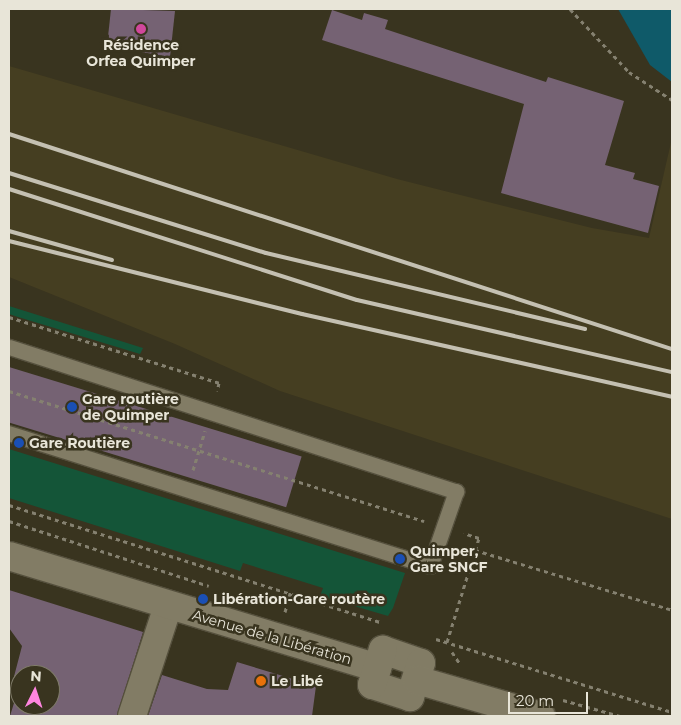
<!DOCTYPE html>
<html>
<head>
<meta charset="utf-8">
<style>
  body { margin:0 }
  #map { position:relative; width:681px; height:725px; overflow:hidden; background:#39341f; font-family:Montserrat,sans-serif }
  div>[style] { position:absolute }
  .built>* { inset:0; background:#453e21 }
  .green>* { inset:0; background:#145538 }
  .water>* { inset:0; background:#0f5a69 }
  .building>* { inset:0; background:#756273; transform-origin:0 0 }
  .path>* { height:3px; margin-top:-1.5px; transform-origin:0; background:repeating-linear-gradient(90deg,#858170 0 4px,transparent 0 8px) }
  .roads { filter:drop-shadow(1px 0 #55503d) drop-shadow(-1px 0 #55503d) drop-shadow(0 1px #55503d) drop-shadow(0 -1px #55503d) }
  .lane>* { height:15px; margin:-7.5px; padding:0 7.5px; transform-origin:7.5px; border-radius:7.5px; background:#827c65 }
  .street>* { height:28px; margin:-14px; padding:0 14px; transform-origin:14px; border-radius:14px; background:#827c65 }
  .secondary>* { height:28px; margin:-14px; padding:0 14px; transform-origin:14px; border-radius:14px; background:#827c65 }
  .rail>* { height:4px; margin:-2px; padding:0 2px; transform-origin:2px; border-radius:2px; background:#c4c0b2 }
  .dots>* { width:14px; height:14px; translate:-50% -50%; box-sizing:border-box; border:2px solid #39341f; border-radius:50% }
  span { translate:-50% -50%; white-space:nowrap; text-align:center; line-height:1.15; -webkit-text-stroke:5px #39341f; paint-order:stroke }
  .poi-label { font-size:14px; color:#e8e5d8; font-weight:700 }
  .left { translate:0 -50%; text-align:left }
  .street-label { font-size:14px; color:#e8e5d8 }
  .frame { position:absolute; inset:0; border:10px solid #e8e5d8; pointer-events:none }
  .north { position:absolute; left:10px; top:665px; width:50px; height:50px; box-sizing:border-box; background:#39341f; border:1px solid #7f7b69; border-radius:50%; rotate:4deg; font-size:14px; font-weight:700; line-height:20px; text-align:center; color:#e8e5d8 }
  .north::after { content:''; display:block; margin:auto; width:18px; height:22px; background:#ff85df; clip-path:polygon(50% 0,100% 100%,50% 72%,0 100%) }
  .scale { position:absolute; left:508px; top:692px; width:80px; height:22px; box-sizing:border-box; border:2px solid #e8e5d8; border-top:0; padding-left:6px; font-size:15px; line-height:18px; white-space:nowrap; color:#e8e5d8; -webkit-text-stroke:4px #39341f; paint-order:stroke }
</style>
</head>
<body>
<div id="map">
  <div class="built">
    <i style="clip-path:polygon(9px 66px,397px 179px,592px 228px,649px 238px,672px 138px,672px 519px,280px 391px,175px 344px,9px 277px)"></i>
  </div>
  <div class="green">
    <i style="clip-path:polygon(9px 306px,143px 348px,140px 354px,18px 317px,9px 314px)"></i>
    <i style="clip-path:polygon(9px 449px,405px 573px,393px 608px,388px 616px,320px 596px,323px 588px,243px 563px,240px 571px,9px 498px)"></i>
  </div>
  <div class="water">
    <i style="clip-path:polygon(618px 9px,672px 9px,672px 82px,650px 65px)"></i>
  </div>
  <div class="building">
    <i style="clip-path:polygon(111px 9px,175px 11px,170px 57px,107px 46px)"></i>
    <i style="clip-path:polygon(332px 10px,362px 20px,364px 13px,388px 20px,385px 29px,546px 82px,548px 77px,624px 101px,605px 165px,635px 173px,633px 179px,659px 186px,648px 233px,501px 193px,524px 104px,322px 40px)"></i>
    <i style="left:9px;top:367px;width:306px;height:53px;rotate:17deg"></i>
    <i style="clip-path:polygon(evenodd,9px 590px,143px 632px,117px 716px,10px 716px,18px 690px,11px 688px,22px 646px,9px 628px,9px 590px,20px 675px,50px 675px,50px 705px,20px 705px,20px 675px)"></i>
    <i style="clip-path:polygon(237px 662px,316px 686px,312px 716px,148px 716px,162px 675px,207px 689px,228px 690px)"></i>
  </div>
  <div class="path">
    <i style="left:570px;top:9px;width:86px;rotate:46.9deg"></i>
    <i style="left:629px;top:72px;width:51px;rotate:33.1deg"></i>
    <i style="left:9px;top:317px;width:220px;rotate:17.4deg"></i>
    <i style="left:219px;top:383px;width:8px;rotate:104deg"></i>
    <i style="left:9px;top:391px;width:435px;rotate:17.4deg"></i>
    <i style="left:193px;top:470px;width:41px;rotate:-72.9deg"></i>
    <i style="left:9px;top:505px;width:389px;rotate:17.5deg"></i>
    <i style="left:9px;top:521px;width:210px;rotate:18deg"></i>
    <i style="left:475px;top:550px;width:206px;rotate:16.9deg"></i>
    <i style="left:285px;top:612px;width:20px;rotate:-75deg"></i>
    <i style="left:436px;top:639px;width:247px;rotate:17.2deg"></i>
    <i style="left:447px;top:642px;width:109px;rotate:-72.9deg"></i>
    <i style="left:479px;top:538px;width:16px;rotate:-162deg"></i>
    <i style="left:452px;top:652px;width:14px;rotate:56deg"></i>
    <i style="left:563px;top:700px;width:59px;rotate:15.7deg"></i>
  </div>
  <div class="roads">
    <div class="lane">
      <i style="left:9px;top:347px;width:470px;rotate:17.9deg"></i>
      <i style="left:456px;top:491px;width:79px;rotate:109.1deg"></i>
      <i style="left:430px;top:566px;width:442px;rotate:-162.5deg"></i>
    </div>
    <div class="street">
      <i style="left:132px;top:716px;width:116px;rotate:-71.9deg"></i>
    </div>
    <div class="secondary">
      <i style="left:9px;top:556px;width:385px;rotate:16.9deg"></i>
      <i style="left:383px;top:650px;width:40px;rotate:18.9deg"></i>
      <i style="left:421px;top:663px;width:36px;rotate:108deg"></i>
      <i style="left:410px;top:697px;width:40px;rotate:-162deg"></i>
      <i style="left:372px;top:685px;width:37px;rotate:-73deg"></i>
      <i style="left:417px;top:680px;width:129px;rotate:16.2deg"></i>
    </div>
  </div>
  <div class="rail">
    <i style="left:9px;top:134px;width:697px;rotate:17.97deg"></i>
    <i style="left:9px;top:173px;width:269px;rotate:17.3deg"></i>
    <i style="left:266px;top:253px;width:328px;rotate:13.4deg"></i>
    <i style="left:9px;top:189px;width:365px;rotate:17.7deg"></i>
    <i style="left:357px;top:300px;width:323px;rotate:12.9deg"></i>
    <i style="left:9px;top:231px;width:107px;rotate:15.7deg"></i>
    <i style="left:9px;top:241px;width:302px;rotate:14deg"></i>
    <i style="left:302px;top:314px;width:379px;rotate:12.6deg"></i>
  </div>
  <div class="dots">
    <i style="left:141px;top:29px;background:#d1479c"></i>
    <i style="left:72px;top:407px;background:#1a4fb4"></i>
    <i style="left:19px;top:443px;background:#1a4fb4"></i>
    <i style="left:400px;top:559px;background:#1a4fb4"></i>
    <i style="left:203px;top:599px;background:#1a4fb4"></i>
    <i style="left:261px;top:681px;background:#e8710a"></i>
  </div>
  <div class="poi-label">
    <span style="left:141px;top:53px">Résidence<br>Orfea Quimper</span>
    <span class="left" style="left:82px;top:407px">Gare routière<br>de Quimper</span>
    <span class="left" style="left:29px;top:443px">Gare Routière</span>
    <span class="left" style="left:410px;top:559px">Quimper,<br>Gare SNCF</span>
    <span class="left" style="left:213px;top:599px">Libération-Gare routère</span>
    <span class="left" style="left:271px;top:681px">Le Libé</span>
  </div>
  <div class="street-label">
    <span style="left:272px;top:637px;rotate:16deg">Avenue de la Libération</span>
  </div>
  <div class="frame"></div>
  <div class="north">N</div>
  <div class="scale">20 m</div>
</div>
</body>
</html>
